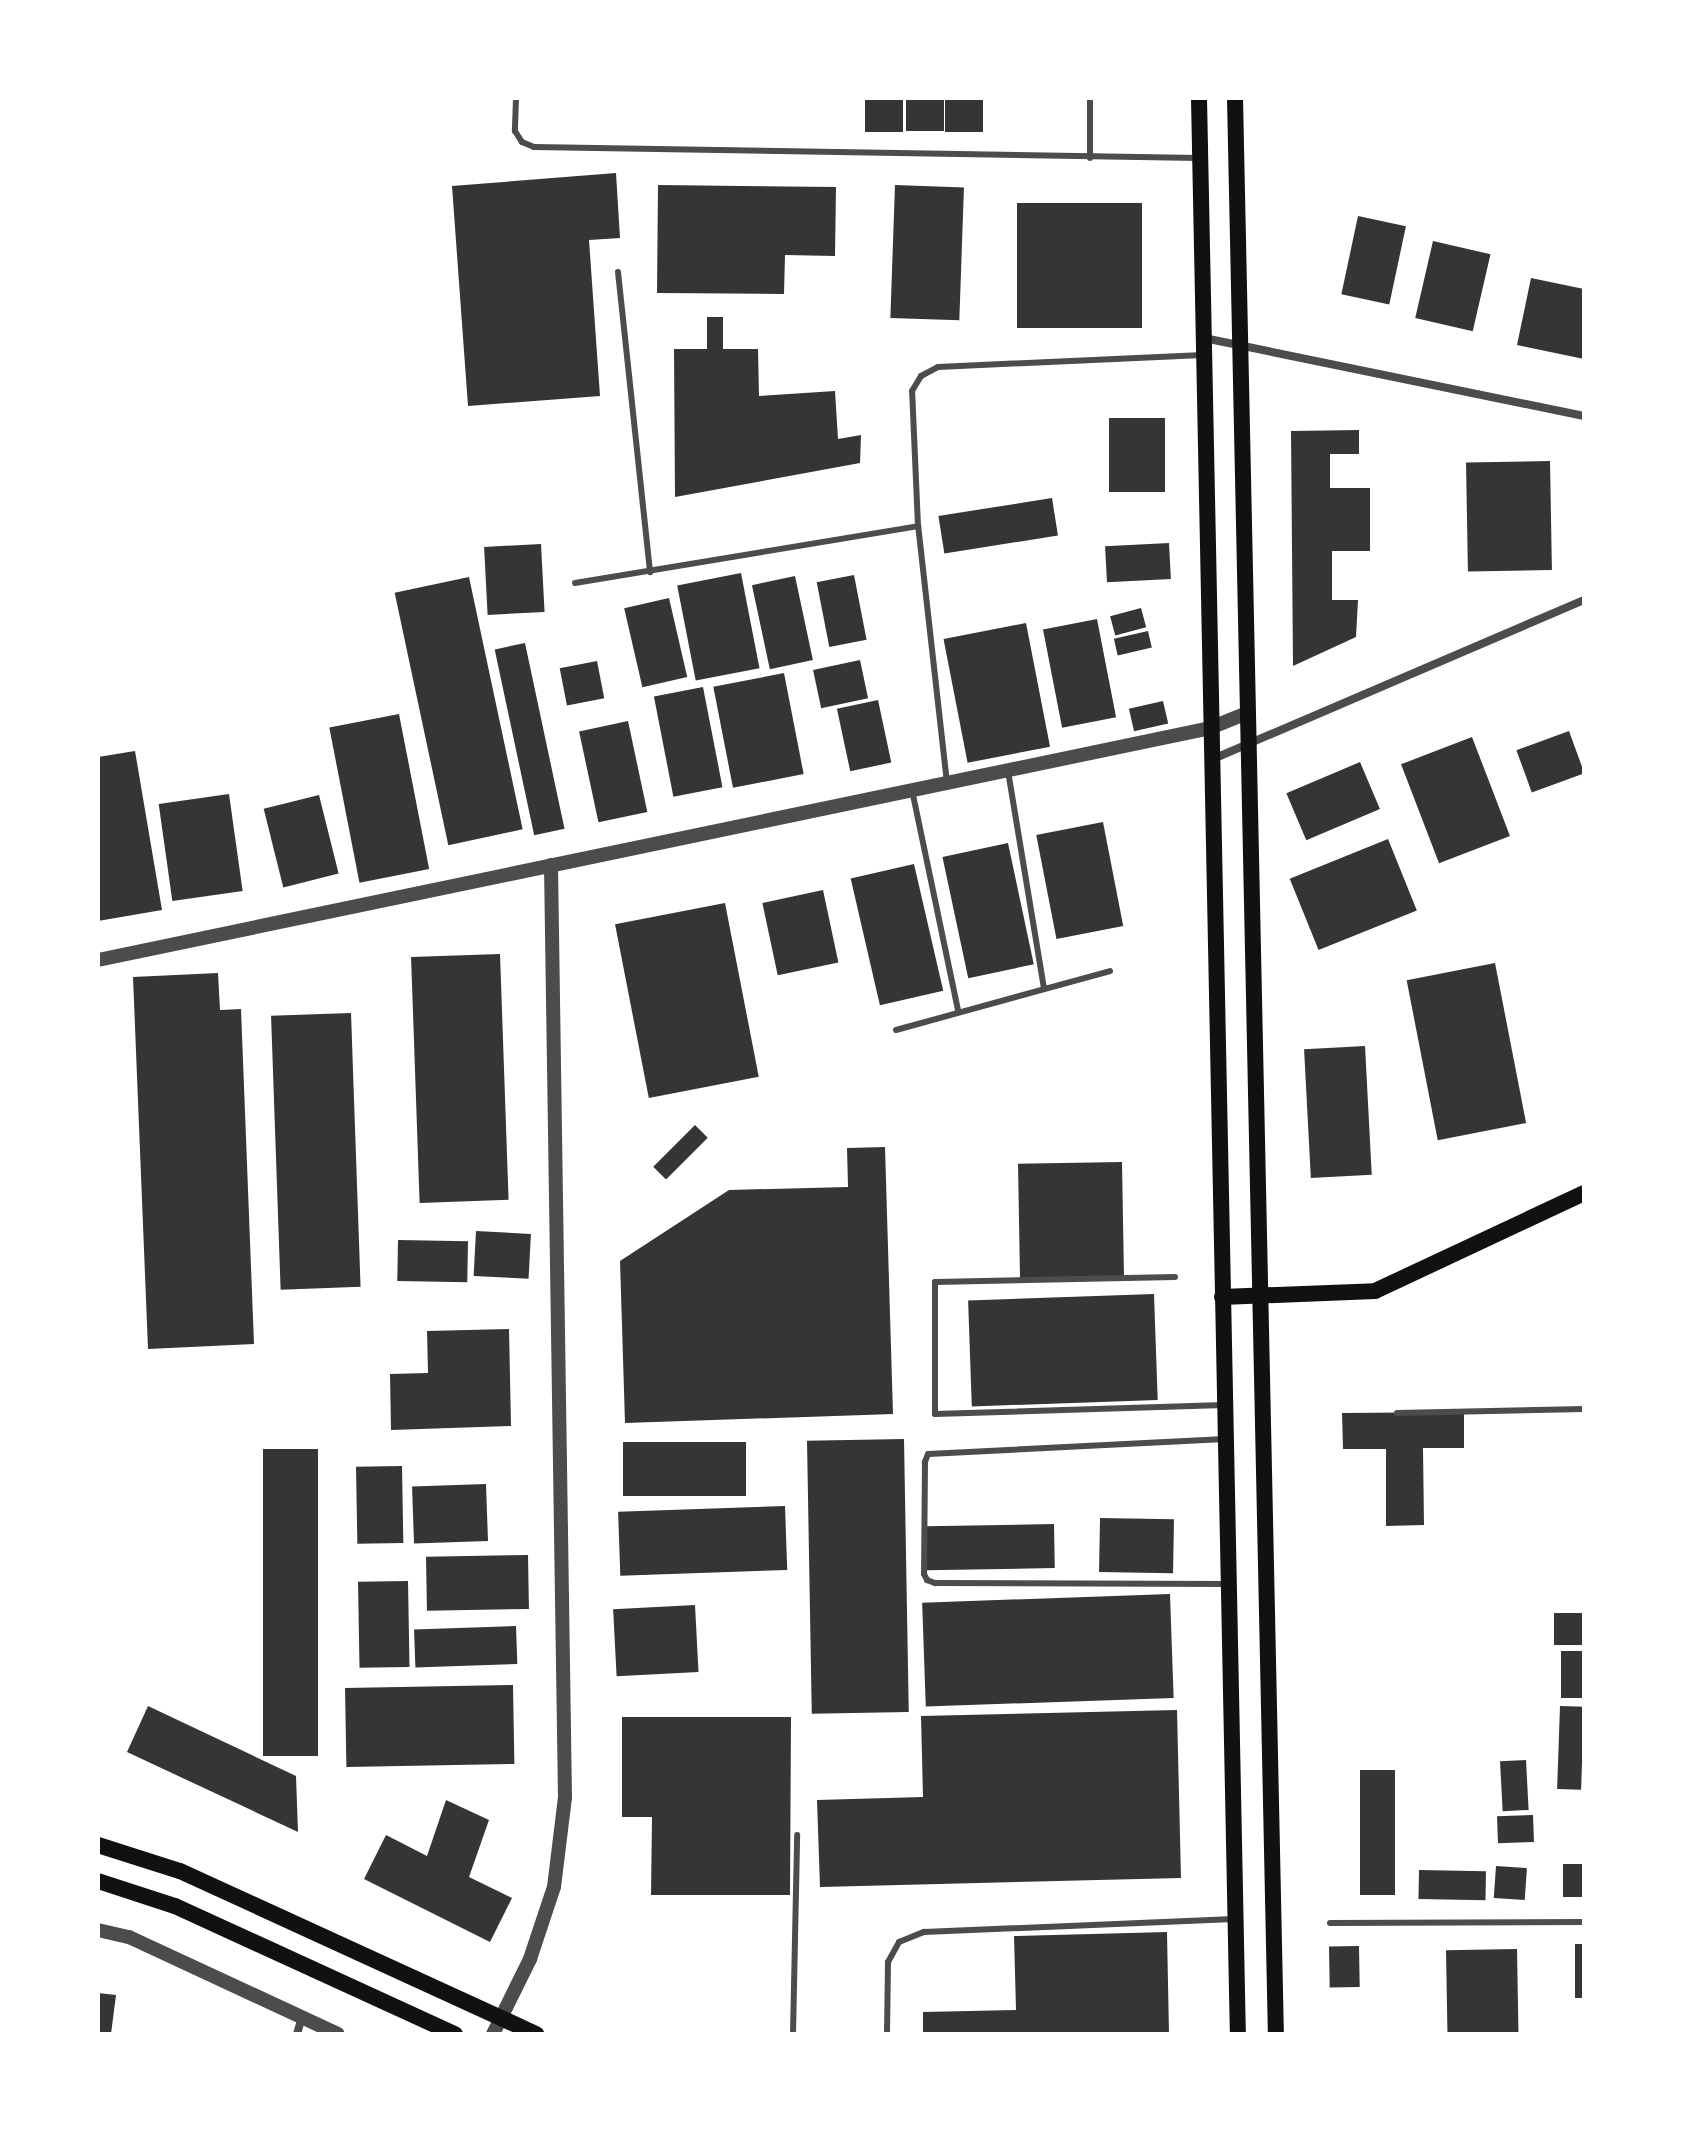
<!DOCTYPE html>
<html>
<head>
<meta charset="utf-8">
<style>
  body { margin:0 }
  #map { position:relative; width:1682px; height:2132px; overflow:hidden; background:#fff; font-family:Quicksand,sans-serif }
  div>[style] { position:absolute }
  .building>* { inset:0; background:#353535; transform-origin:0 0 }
  .service>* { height:6px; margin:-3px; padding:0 3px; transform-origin:3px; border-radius:3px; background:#4c4c4c }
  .minor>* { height:8px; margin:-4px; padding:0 4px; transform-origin:4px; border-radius:4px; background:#4c4c4c }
  .tertiary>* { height:14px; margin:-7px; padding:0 7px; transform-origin:7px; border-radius:7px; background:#4c4c4c }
  .secondary>* { height:16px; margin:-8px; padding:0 8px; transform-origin:8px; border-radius:8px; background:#111 }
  span { translate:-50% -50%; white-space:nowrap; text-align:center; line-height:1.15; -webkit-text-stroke:8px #fff; paint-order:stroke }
  .frame { position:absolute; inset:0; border:100px solid #fff; pointer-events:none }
</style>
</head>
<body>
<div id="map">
  <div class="building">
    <i style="left:865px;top:98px;width:38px;height:34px"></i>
    <i style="left:906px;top:98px;width:38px;height:33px"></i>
    <i style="left:945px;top:98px;width:38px;height:34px"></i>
    <i style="clip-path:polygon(616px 173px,620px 238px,589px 240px,600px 396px,468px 406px,452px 186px)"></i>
    <i style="clip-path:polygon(658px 185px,836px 187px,835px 256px,785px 255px,784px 294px,657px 293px)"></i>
    <i style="left:895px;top:185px;width:69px;height:133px;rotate:2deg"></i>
    <i style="left:1017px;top:203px;width:125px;height:125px"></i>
    <i style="left:1358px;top:216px;width:49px;height:80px;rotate:12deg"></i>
    <i style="left:1433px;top:241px;width:59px;height:79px;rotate:13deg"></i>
    <i style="clip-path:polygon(1531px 278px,1584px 289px,1584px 359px,1517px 345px)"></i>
    <i style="clip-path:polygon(707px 317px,723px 317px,723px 349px,758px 349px,759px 396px,835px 391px,838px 439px,861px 435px,860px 463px,675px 497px,674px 349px,707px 349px)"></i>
    <i style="left:1109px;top:418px;width:56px;height:74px"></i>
    <i style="clip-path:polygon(1359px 430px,1359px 454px,1330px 454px,1330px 488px,1370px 488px,1370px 551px,1332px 551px,1332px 600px,1358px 600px,1356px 637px,1293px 666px,1291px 431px)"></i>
    <i style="left:1550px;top:461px;width:109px;height:84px;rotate:89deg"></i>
    <i style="left:1052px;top:498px;width:38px;height:115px;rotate:81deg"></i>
    <i style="left:1169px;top:543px;width:36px;height:64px;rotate:87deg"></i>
    <i style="left:541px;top:544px;width:68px;height:57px;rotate:87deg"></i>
    <i style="left:741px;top:573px;width:97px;height:65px;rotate:79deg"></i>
    <i style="left:854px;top:575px;width:66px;height:38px;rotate:79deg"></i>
    <i style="left:795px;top:576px;width:86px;height:44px;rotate:78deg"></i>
    <i style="left:469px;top:577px;width:258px;height:76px;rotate:78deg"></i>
    <i style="left:669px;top:598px;width:81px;height:46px;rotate:77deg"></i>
    <i style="left:1141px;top:608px;width:20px;height:32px;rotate:75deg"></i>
    <i style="left:1097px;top:619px;width:100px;height:55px;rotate:79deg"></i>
    <i style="left:1026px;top:623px;width:126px;height:84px;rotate:79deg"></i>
    <i style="left:1148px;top:631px;width:17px;height:35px;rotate:77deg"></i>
    <i style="left:525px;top:643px;width:190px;height:31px;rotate:78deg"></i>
    <i style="left:860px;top:660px;width:39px;height:48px;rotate:78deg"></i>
    <i style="left:597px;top:661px;width:38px;height:38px;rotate:79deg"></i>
    <i style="left:784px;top:673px;width:103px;height:72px;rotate:79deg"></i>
    <i style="left:703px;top:687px;width:102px;height:50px;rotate:79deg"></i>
    <i style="left:878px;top:700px;width:64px;height:42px;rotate:78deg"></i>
    <i style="left:1163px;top:701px;width:23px;height:35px;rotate:77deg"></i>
    <i style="left:399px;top:714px;width:158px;height:71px;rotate:79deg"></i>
    <i style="left:628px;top:721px;width:93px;height:50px;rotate:78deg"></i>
    <i style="left:1569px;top:731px;width:45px;height:56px;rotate:70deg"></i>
    <i style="left:1472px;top:737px;width:106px;height:76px;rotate:69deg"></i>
    <i style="clip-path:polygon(135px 751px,162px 910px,98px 921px,98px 757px)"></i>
    <i style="left:1360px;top:762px;width:51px;height:80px;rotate:67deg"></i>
    <i style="left:229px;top:794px;width:98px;height:71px;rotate:82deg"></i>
    <i style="left:319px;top:795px;width:81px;height:57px;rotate:76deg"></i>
    <i style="left:1103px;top:822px;width:106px;height:68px;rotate:79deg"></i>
    <i style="left:1388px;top:839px;width:77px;height:106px;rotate:68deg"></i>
    <i style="left:1008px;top:843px;width:124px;height:67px;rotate:78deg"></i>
    <i style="left:914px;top:864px;width:130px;height:65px;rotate:77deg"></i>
    <i style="left:823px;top:890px;width:74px;height:62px;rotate:78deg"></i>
    <i style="left:725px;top:903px;width:177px;height:112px;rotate:79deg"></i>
    <i style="left:500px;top:954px;width:246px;height:89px;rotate:88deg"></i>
    <i style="left:1495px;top:963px;width:163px;height:90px;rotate:79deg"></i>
    <i style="clip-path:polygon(218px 973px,220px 1010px,241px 1009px,254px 1344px,148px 1349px,133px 977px)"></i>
    <i style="left:351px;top:1013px;width:274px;height:80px;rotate:88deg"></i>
    <i style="left:1365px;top:1046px;width:129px;height:61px;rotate:87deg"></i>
    <i style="left:695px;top:1125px;width:18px;height:59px;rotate:45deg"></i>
    <i style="clip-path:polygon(885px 1147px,893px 1414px,625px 1423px,620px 1261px,729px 1190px,848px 1187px,847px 1148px)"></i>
    <i style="left:1122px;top:1162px;width:115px;height:104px;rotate:89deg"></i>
    <i style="left:476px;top:1231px;width:55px;height:45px;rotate:3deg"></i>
    <i style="left:398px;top:1240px;width:70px;height:41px;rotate:1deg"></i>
    <i style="left:1154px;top:1294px;width:106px;height:186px;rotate:88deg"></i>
    <i style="clip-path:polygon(509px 1329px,511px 1426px,391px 1430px,390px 1374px,428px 1373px,427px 1331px)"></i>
    <i style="clip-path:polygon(1464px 1412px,1464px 1448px,1423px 1448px,1424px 1525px,1386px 1526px,1386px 1449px,1343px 1449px,1342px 1413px)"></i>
    <i style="left:904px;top:1439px;width:273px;height:97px;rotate:89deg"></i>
    <i style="left:623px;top:1442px;width:123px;height:54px"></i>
    <i style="left:263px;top:1449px;width:55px;height:307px"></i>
    <i style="left:402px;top:1466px;width:77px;height:46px;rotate:89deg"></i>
    <i style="left:486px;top:1484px;width:57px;height:74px;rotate:88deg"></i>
    <i style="left:785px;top:1506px;width:64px;height:167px;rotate:88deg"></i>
    <i style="left:1100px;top:1518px;width:74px;height:54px;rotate:1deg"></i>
    <i style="left:1054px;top:1524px;width:44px;height:128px;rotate:89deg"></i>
    <i style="left:528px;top:1555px;width:54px;height:102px;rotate:89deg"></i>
    <i style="left:408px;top:1581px;width:86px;height:50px;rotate:89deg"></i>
    <i style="left:1170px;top:1594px;width:104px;height:248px;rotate:88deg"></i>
    <i style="left:695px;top:1605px;width:67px;height:82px;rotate:87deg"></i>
    <i style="left:1584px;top:1613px;width:32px;height:30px;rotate:90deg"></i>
    <i style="left:516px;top:1626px;width:38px;height:102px;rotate:88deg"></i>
    <i style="left:1584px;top:1651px;width:47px;height:23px;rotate:90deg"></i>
    <i style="left:513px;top:1685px;width:79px;height:168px;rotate:89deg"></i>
    <i style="clip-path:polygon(148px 1706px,296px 1776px,298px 1832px,127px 1752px)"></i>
    <i style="left:1560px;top:1706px;width:24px;height:83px;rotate:2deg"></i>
    <i style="clip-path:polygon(1177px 1710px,1181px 1878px,820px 1887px,817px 1800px,923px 1797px,921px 1716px)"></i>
    <i style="clip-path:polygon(622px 1717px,791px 1717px,790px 1895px,651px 1895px,652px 1817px,622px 1817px)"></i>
    <i style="left:1526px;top:1760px;width:50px;height:26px;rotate:87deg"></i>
    <i style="left:1360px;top:1770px;width:35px;height:125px"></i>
    <i style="clip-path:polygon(446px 1800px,489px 1820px,469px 1877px,512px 1898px,490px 1942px,364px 1879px,386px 1835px,427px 1856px)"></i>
    <i style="left:1533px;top:1815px;width:27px;height:36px;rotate:88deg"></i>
    <i style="left:1563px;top:1864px;width:21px;height:33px"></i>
    <i style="left:1496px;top:1866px;width:31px;height:32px;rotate:4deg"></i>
    <i style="left:1419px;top:1870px;width:67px;height:29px;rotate:1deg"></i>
    <i style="clip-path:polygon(1167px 1932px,1169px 2034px,923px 2034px,923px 2012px,1016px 2010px,1014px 1936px)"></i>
    <i style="left:1575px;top:1944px;width:9px;height:54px"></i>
    <i style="left:1359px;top:1946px;width:41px;height:30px;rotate:89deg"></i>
    <i style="left:1517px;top:1949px;width:85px;height:71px;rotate:89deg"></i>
    <i style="clip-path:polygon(98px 1993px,116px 1995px,111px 2034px,98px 2034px)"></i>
  </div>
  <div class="service">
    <i style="left:516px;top:98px;width:33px;rotate:92deg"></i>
    <i style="left:515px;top:131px;width:13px;rotate:58deg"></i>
    <i style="left:522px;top:142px;width:13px;rotate:23deg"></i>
    <i style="left:534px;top:147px;width:665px;rotate:0.95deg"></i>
    <i style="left:1090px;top:158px;width:60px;rotate:-90deg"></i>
    <i style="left:618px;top:272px;width:302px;rotate:83.9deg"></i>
    <i style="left:575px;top:583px;width:348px;rotate:-9.4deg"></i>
    <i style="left:1008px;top:771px;width:221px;rotate:80.6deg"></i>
    <i style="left:947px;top:783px;width:259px;rotate:-96.4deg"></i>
    <i style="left:918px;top:526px;width:135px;rotate:-92.5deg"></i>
    <i style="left:912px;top:391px;width:17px;rotate:-59deg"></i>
    <i style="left:921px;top:376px;width:19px;rotate:-28deg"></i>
    <i style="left:938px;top:367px;width:265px;rotate:-2.6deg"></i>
    <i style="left:912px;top:790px;width:226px;rotate:78.2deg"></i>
    <i style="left:896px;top:1030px;width:222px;rotate:-15.4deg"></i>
    <i style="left:1175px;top:1277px;width:240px;rotate:178.8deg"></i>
    <i style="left:935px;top:1282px;width:132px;rotate:90deg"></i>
    <i style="left:935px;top:1414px;width:289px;rotate:-1.8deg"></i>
    <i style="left:1397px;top:1413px;width:187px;rotate:-1.2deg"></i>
    <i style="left:1225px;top:1439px;width:297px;rotate:177.1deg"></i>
    <i style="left:928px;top:1454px;width:9px;rotate:111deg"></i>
    <i style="left:925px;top:1462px;width:112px;rotate:90.5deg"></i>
    <i style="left:924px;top:1574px;width:7px;rotate:63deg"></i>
    <i style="left:927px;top:1580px;width:9px;rotate:21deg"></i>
    <i style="left:935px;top:1583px;width:291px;rotate:0.2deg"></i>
    <i style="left:1330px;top:1923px;width:254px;rotate:-0.2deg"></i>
    <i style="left:793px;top:2034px;width:199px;rotate:-88.8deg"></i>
    <i style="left:887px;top:2034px;width:72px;rotate:-89.2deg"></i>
    <i style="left:888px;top:1962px;width:23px;rotate:-61deg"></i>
    <i style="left:899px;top:1942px;width:27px;rotate:-22deg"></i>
    <i style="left:924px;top:1932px;width:310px;rotate:-2.4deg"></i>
  </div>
  <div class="minor">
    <i style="left:1204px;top:338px;width:388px;rotate:11.6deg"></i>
    <i style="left:1213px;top:759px;width:404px;rotate:-23.2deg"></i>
    <i style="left:297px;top:2034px;width:19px;rotate:-74deg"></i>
  </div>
  <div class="tertiary">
    <i style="left:98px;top:960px;width:1136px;rotate:-11.78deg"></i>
    <i style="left:1210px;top:728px;width:40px;rotate:-22deg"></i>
    <i style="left:98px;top:1930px;width:32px;rotate:13deg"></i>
    <i style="left:129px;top:1937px;width:230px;rotate:24.9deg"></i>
    <i style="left:493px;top:2034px;width:84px;rotate:-63.7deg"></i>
    <i style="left:530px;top:1959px;width:76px;rotate:-71.6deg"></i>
    <i style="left:554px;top:1887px;width:90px;rotate:-83deg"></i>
    <i style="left:565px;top:1798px;width:933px;rotate:-90.86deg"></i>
  </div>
  <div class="secondary">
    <i style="left:1199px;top:98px;width:1936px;rotate:88.85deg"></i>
    <i style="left:1235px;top:98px;width:1936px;rotate:88.79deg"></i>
    <i style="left:1222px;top:1297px;width:153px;rotate:-2.2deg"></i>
    <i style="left:1375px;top:1291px;width:231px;rotate:-25.1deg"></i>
    <i style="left:98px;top:1845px;width:86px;rotate:17.6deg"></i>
    <i style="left:180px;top:1871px;width:392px;rotate:24.6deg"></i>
    <i style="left:98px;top:1881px;width:81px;rotate:18deg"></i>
    <i style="left:175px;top:1906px;width:308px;rotate:24.6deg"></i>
  </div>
  <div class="frame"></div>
</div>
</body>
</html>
